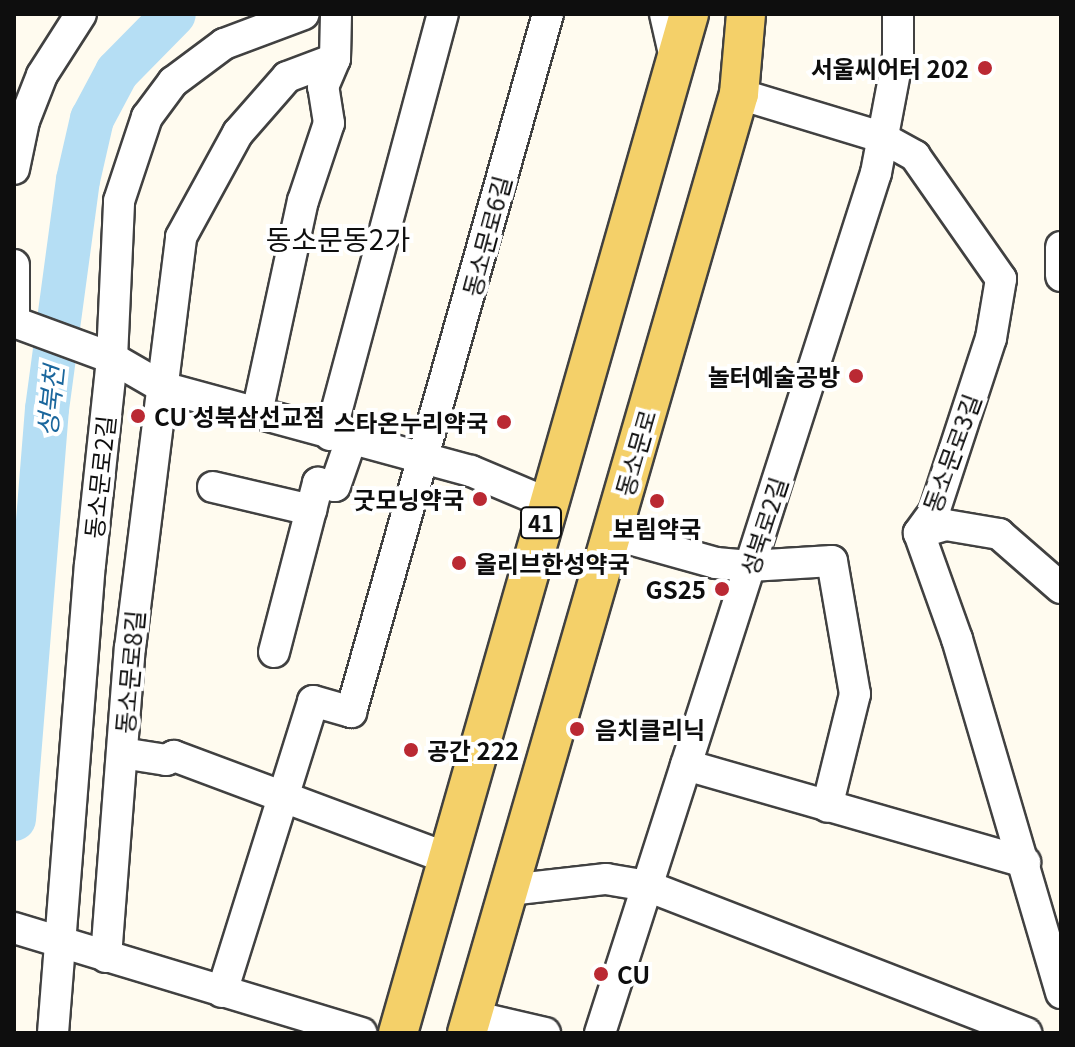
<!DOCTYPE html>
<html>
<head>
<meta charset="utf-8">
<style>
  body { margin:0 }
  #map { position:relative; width:1075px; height:1047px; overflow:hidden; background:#fffbef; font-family:Georgia,"Noto Sans KR",serif }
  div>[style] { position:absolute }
  .river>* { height:44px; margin:-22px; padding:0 22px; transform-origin:22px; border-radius:22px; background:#b5def4 }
  .roads { filter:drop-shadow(2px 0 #414141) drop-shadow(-2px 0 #414141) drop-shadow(0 2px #414141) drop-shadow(0 -2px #414141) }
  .minor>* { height:30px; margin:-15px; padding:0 15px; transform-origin:15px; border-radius:15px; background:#fff }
  .major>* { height:38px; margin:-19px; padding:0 19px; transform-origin:19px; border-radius:19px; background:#f4d069 }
  .dots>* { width:22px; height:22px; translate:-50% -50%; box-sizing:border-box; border:4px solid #fff; border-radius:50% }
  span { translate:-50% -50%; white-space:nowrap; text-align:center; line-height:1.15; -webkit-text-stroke:8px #fff; paint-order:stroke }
  .shield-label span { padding:2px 6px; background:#fff; border:2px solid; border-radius:6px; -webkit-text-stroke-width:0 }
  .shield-label { font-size:22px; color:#0e0e0e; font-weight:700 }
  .poi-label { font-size:24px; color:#0e0e0e; font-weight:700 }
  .right { translate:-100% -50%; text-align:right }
  .left { translate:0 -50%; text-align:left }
  .street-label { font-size:24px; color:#0e0e0e }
  .water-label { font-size:26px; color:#1a669c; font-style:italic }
  .quarter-label { font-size:28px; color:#0e0e0e }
  .frame { position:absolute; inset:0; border:16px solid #0e0e0e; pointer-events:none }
</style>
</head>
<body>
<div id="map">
  <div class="river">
    <i style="left:14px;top:819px;width:411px;rotate:-85.4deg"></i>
    <i style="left:47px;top:409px;width:231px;rotate:-82.3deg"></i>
    <i style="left:78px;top:180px;width:63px;rotate:-77.1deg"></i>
    <i style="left:92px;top:119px;width:53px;rotate:-62deg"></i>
    <i style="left:117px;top:72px;width:81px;rotate:-45.5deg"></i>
  </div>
  <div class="roads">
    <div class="minor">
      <i style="left:665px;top:14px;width:45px;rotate:77.2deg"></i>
      <i style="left:739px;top:94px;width:148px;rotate:16.8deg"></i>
      <i style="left:881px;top:137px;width:39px;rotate:29deg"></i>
      <i style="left:915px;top:156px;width:150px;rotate:55deg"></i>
      <i style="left:1001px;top:279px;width:60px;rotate:99.6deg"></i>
      <i style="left:991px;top:338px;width:183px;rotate:108.1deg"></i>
      <i style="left:934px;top:512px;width:26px;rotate:126deg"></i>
      <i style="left:14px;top:169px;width:49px;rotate:-78.2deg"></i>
      <i style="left:24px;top:121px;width:49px;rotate:-68.6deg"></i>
      <i style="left:42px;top:75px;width:72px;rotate:-57.4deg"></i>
      <i style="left:1061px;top:247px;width:29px;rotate:90deg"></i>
      <i style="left:14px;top:265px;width:58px;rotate:90deg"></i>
      <i style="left:14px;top:322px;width:104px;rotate:20.2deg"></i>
      <i style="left:112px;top:358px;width:58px;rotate:30.1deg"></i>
      <i style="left:162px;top:387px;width:320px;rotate:15.2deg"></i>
      <i style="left:471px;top:471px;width:82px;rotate:22.8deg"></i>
      <i style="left:257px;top:413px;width:217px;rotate:-77.8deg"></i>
      <i style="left:303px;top:201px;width:82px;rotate:-71.6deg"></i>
      <i style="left:329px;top:123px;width:36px;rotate:-99deg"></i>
      <i style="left:323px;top:87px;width:30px;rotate:-67deg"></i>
      <i style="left:335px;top:59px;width:45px;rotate:-88.7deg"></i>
      <i style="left:330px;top:435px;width:436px;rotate:-75deg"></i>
      <i style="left:213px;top:487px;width:101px;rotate:13.2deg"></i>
      <i style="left:919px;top:533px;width:113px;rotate:70.3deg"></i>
      <i style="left:957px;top:639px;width:369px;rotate:73.6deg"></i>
      <i style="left:919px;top:533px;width:28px;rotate:-17deg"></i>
      <i style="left:946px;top:525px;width:54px;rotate:9.6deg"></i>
      <i style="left:999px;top:534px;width:82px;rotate:41.1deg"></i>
      <i style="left:612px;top:534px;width:108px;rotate:15.6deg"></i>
      <i style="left:716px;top:563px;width:34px;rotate:5deg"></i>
      <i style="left:750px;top:566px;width:82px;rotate:-3.5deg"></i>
      <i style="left:832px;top:561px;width:135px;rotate:80.2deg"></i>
      <i style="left:855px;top:694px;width:116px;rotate:103.9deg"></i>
      <i style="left:274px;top:652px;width:175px;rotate:-75.4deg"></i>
      <i style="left:318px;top:483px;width:17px;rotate:10deg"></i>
      <i style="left:335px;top:486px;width:49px;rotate:-70.8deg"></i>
      <i style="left:122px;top:753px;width:45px;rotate:9deg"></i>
      <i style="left:166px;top:760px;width:9px;rotate:-27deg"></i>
      <i style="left:174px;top:756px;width:291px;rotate:20.5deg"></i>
      <i style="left:686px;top:765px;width:353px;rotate:16deg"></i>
      <i style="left:509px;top:890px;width:98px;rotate:-6.5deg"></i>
      <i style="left:606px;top:879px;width:42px;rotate:9.7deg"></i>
      <i style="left:647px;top:886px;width:407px;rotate:21.2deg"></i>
      <i style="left:14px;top:928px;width:363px;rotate:16.8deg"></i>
      <i style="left:106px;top:957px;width:310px;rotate:-85.6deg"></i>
      <i style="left:130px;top:648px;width:414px;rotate:-82.9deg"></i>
      <i style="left:181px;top:237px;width:119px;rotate:-61.3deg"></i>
      <i style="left:238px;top:133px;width:74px;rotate:-48.8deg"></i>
      <i style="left:287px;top:77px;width:51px;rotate:-20.6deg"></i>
      <i style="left:222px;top:992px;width:305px;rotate:-72.6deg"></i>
      <i style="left:313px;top:701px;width:40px;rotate:16deg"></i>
      <i style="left:351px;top:712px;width:725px;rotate:-74.24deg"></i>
      <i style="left:472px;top:1016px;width:75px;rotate:13.1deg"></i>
      <i style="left:53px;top:1033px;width:469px;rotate:-85.5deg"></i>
      <i style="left:90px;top:565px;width:208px;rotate:-83.9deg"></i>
      <i style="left:112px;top:358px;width:157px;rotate:-87.4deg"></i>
      <i style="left:119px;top:201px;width:89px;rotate:-71.6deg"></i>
      <i style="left:147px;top:117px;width:44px;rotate:-53.4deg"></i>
      <i style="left:173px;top:82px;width:64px;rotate:-36.7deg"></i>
      <i style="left:224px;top:44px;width:85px;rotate:-20.6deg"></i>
      <i style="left:600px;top:1033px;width:903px;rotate:-72.21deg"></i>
      <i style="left:876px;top:173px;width:118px;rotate:-79.3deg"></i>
      <i style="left:898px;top:57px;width:43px;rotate:-90deg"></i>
    </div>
    <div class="major">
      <i style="left:398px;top:1033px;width:1060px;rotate:-74.06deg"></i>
      <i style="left:467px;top:1033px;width:978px;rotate:-73.85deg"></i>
      <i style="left:739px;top:94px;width:80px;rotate:-85deg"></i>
    </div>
  </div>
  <div class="dots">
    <i style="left:985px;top:68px;background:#ba2933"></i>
    <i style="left:856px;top:376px;background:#ba2933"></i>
    <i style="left:138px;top:416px;background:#ba2933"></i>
    <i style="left:504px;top:422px;background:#ba2933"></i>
    <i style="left:480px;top:499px;background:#ba2933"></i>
    <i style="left:657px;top:501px;background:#ba2933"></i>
    <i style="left:459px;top:563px;background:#ba2933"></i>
    <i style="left:722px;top:589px;background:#ba2933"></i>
    <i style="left:577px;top:729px;background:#ba2933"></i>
    <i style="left:411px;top:750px;background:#ba2933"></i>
    <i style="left:601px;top:974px;background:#ba2933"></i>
  </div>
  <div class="shield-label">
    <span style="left:541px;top:523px">41</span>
  </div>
  <div class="poi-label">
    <span class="right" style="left:969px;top:68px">서울씨어터 202</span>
    <span class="right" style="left:840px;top:376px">놀터예술공방</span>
    <span class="left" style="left:154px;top:416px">CU 성북삼선교점</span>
    <span class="right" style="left:488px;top:422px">스타온누리약국</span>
    <span class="right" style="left:464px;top:499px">굿모닝약국</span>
    <span style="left:657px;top:528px">보림약국</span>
    <span class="left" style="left:475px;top:563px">올리브한성약국</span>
    <span class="right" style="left:706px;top:589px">GS25</span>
    <span class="left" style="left:595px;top:729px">음치클리닉</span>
    <span class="left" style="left:427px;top:750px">공간 222</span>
    <span class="left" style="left:617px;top:974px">CU</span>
  </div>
  <div class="street-label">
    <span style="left:486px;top:236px;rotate:-75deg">동소문로6길</span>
    <span style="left:635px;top:453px;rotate:-74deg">동소문로</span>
    <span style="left:951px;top:453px;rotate:-70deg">동소문로3길</span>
    <span style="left:99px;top:477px;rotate:-84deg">동소문로2길</span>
    <span style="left:763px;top:526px;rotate:-72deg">성북로2길</span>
    <span style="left:129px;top:672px;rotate:-85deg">동소문로8길</span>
  </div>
  <div class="water-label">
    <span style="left:49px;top:401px;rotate:-84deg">성북천</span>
  </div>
  <div class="quarter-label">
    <span style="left:338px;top:238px">동소문동2가</span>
  </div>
  <div class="frame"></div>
</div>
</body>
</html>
